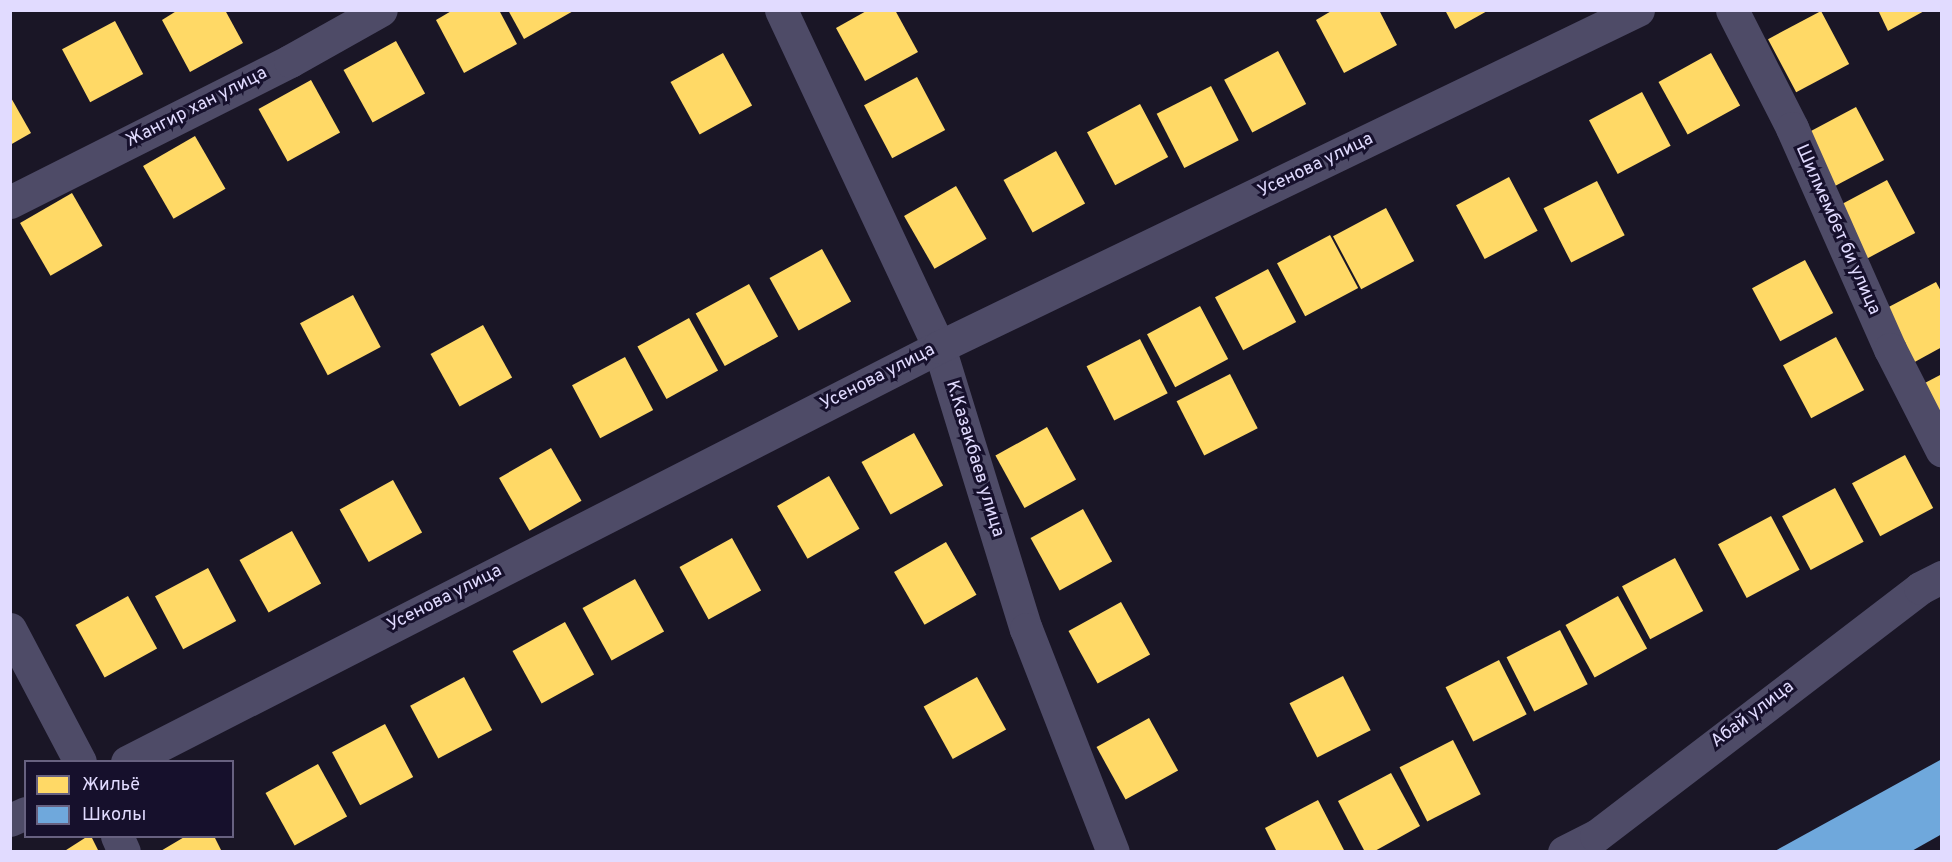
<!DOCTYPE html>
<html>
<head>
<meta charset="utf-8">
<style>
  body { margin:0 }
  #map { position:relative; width:1952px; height:862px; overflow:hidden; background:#1a1626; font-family:Overpass,sans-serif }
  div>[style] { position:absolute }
  .homes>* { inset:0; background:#ffd966; transform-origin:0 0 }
  .schools>* { inset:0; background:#6fa8dc }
  .minor>* { height:33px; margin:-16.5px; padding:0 16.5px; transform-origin:16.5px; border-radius:16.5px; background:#4e4b67 }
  span { translate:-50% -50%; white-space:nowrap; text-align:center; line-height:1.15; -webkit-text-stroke:6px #16102c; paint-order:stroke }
  .street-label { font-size:18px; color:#e1dbff }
  .frame { position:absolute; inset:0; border:12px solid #e1dbff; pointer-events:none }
  .legend { position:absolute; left:24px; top:760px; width:210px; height:78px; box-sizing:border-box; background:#16102c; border:2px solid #676180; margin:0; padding:8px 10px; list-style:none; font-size:18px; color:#e1dbff }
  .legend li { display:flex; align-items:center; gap:12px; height:30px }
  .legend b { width:30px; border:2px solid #676180 }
</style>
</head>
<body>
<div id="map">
  <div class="homes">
    <i style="clip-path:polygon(178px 10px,225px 10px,243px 43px,190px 72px,162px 20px)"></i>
    <i style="clip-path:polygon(453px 10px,499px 10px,517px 44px,464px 73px,436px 20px)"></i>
    <i style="clip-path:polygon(508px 10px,575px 10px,524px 39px)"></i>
    <i style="clip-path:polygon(868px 10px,895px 10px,918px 52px,865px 81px,836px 28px)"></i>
    <i style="clip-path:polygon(1333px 10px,1379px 10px,1397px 45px,1344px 73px,1316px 20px)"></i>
    <i style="clip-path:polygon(1445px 10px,1489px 10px,1455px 29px)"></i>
    <i style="clip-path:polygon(1878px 10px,1926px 10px,1888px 31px)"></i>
    <i style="left:1821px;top:11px;width:60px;height:60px;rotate:62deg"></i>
    <i style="left:115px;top:21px;width:60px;height:60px;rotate:62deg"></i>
    <i style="left:396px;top:41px;width:60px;height:60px;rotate:61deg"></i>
    <i style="left:1278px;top:51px;width:60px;height:61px;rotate:62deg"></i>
    <i style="left:723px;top:53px;width:60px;height:60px;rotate:61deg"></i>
    <i style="left:1711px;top:53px;width:60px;height:60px;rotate:61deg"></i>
    <i style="left:917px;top:77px;width:60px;height:60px;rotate:62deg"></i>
    <i style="left:311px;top:80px;width:60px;height:60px;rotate:61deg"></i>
    <i style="left:1211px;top:86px;width:61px;height:61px;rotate:63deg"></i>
    <i style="left:1642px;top:92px;width:61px;height:60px;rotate:62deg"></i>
    <i style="clip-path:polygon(10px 96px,31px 133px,10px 145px)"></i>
    <i style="left:1140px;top:104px;width:60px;height:60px;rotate:62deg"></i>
    <i style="left:1856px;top:107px;width:60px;height:61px;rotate:62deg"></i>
    <i style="left:195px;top:136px;width:61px;height:60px;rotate:60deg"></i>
    <i style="left:1056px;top:151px;width:60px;height:60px;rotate:61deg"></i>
    <i style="left:1509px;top:177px;width:61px;height:60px;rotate:62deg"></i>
    <i style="left:1887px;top:180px;width:60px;height:60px;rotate:62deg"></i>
    <i style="left:1597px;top:181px;width:61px;height:60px;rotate:63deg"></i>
    <i style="left:956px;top:186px;width:61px;height:60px;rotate:60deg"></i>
    <i style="left:72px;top:193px;width:61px;height:60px;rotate:60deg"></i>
    <i style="left:1386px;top:208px;width:60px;height:60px;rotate:62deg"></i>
    <i style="left:1330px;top:235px;width:60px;height:60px;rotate:62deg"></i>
    <i style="left:822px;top:249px;width:60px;height:60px;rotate:61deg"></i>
    <i style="left:1805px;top:260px;width:60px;height:60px;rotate:62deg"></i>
    <i style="left:1268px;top:269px;width:60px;height:60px;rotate:62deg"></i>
    <i style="clip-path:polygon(1936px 282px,1942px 293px,1942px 347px,1911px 364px,1883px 310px)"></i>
    <i style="left:749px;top:284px;width:60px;height:61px;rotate:61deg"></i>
    <i style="left:353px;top:295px;width:59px;height:60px;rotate:62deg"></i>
    <i style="left:1200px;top:306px;width:60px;height:60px;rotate:62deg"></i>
    <i style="left:689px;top:318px;width:60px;height:59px;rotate:61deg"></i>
    <i style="left:483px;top:325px;width:60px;height:60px;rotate:61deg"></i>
    <i style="left:1836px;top:337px;width:60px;height:60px;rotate:62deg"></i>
    <i style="left:1140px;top:339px;width:61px;height:60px;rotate:63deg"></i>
    <i style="left:625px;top:357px;width:60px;height:60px;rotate:62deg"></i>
    <i style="left:1230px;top:374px;width:61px;height:60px;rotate:63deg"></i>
    <i style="clip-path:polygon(1942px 374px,1942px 423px,1921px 385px)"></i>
    <i style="left:1047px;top:427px;width:60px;height:59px;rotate:61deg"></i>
    <i style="left:914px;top:433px;width:60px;height:60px;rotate:61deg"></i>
    <i style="left:551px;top:448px;width:61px;height:60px;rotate:60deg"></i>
    <i style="left:1905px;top:455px;width:60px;height:60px;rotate:62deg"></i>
    <i style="left:829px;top:476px;width:61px;height:60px;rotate:60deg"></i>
    <i style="left:393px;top:480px;width:60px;height:61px;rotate:61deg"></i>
    <i style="left:1835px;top:488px;width:61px;height:60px;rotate:62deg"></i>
    <i style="left:1083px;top:509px;width:60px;height:60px;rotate:61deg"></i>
    <i style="left:1771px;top:516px;width:61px;height:60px;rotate:62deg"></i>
    <i style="left:292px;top:531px;width:60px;height:60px;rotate:61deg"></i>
    <i style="left:732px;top:538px;width:60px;height:60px;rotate:61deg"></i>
    <i style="left:946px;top:542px;width:61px;height:60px;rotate:60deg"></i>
    <i style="left:1675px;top:558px;width:60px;height:60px;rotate:62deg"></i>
    <i style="left:208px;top:568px;width:60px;height:60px;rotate:62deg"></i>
    <i style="left:635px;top:579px;width:60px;height:60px;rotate:61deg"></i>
    <i style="left:128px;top:596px;width:60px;height:60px;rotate:61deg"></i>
    <i style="left:1618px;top:596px;width:60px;height:60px;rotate:61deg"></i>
    <i style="left:1121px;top:602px;width:60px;height:60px;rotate:61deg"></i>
    <i style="left:565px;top:622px;width:60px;height:60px;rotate:61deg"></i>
    <i style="left:1560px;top:630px;width:61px;height:60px;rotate:63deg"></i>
    <i style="left:1499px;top:660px;width:61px;height:60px;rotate:63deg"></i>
    <i style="left:1343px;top:676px;width:61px;height:60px;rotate:63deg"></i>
    <i style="left:464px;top:677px;width:60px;height:61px;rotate:62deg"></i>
    <i style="left:977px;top:677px;width:60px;height:61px;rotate:61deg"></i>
    <i style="left:1149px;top:718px;width:60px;height:60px;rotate:61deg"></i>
    <i style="left:385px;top:724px;width:60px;height:60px;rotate:62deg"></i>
    <i style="left:1453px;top:740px;width:61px;height:60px;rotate:63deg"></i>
    <i style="left:318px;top:764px;width:60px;height:60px;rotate:61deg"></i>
    <i style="clip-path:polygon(1391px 773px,1420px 826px,1373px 852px,1365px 852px,1338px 801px)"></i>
    <i style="clip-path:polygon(1318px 800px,1345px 852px,1277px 852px,1265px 828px)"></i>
    <i style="clip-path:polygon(91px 836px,99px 852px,63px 852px,88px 836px)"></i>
    <i style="clip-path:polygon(186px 836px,214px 836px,222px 852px,159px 852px)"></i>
  </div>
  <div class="schools">
    <i style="clip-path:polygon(1942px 759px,1942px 834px,1910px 852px,1773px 852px)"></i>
  </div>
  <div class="minor">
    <i style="left:781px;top:10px;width:372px;rotate:64.9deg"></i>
    <i style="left:939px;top:347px;width:295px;rotate:72.9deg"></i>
    <i style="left:1026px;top:629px;width:239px;rotate:68.7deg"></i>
    <i style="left:1732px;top:10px;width:132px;rotate:63deg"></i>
    <i style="left:1792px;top:128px;width:242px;rotate:66.1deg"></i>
    <i style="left:1890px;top:349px;width:114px;rotate:63deg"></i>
    <i style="left:10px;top:202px;width:313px;rotate:-26.7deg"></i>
    <i style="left:290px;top:61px;width:104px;rotate:-29.3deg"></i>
    <i style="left:10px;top:629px;width:150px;rotate:62.2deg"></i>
    <i style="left:127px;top:762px;width:912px;rotate:-27.07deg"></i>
    <i style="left:939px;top:347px;width:776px;rotate:-25.74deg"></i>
    <i style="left:10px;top:820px;width:17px;rotate:-24deg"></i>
    <i style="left:117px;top:836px;width:17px;rotate:66deg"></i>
    <i style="left:1564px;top:852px;width:36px;rotate:-27deg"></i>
    <i style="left:1596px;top:836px;width:408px;rotate:-37.4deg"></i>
    <i style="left:1920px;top:588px;width:25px;rotate:-27deg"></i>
  </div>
  <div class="street-label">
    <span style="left:197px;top:108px;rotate:-27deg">Жангир хан улица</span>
    <span style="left:1316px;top:166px;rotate:-26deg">Усенова улица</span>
    <span style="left:1837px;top:230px;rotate:66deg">Шилмембет би улица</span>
    <span style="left:878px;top:378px;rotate:-27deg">Усенова улица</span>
    <span style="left:974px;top:459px;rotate:73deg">К.Казакбаев улица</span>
    <span style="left:445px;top:599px;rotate:-27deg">Усенова улица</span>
    <span style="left:1753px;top:715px;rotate:-37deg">Абай улица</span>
  </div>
  <div class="frame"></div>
  <ul class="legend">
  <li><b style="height:16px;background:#ffd966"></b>Жильё</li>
  <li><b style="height:16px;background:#6fa8dc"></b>Школы</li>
  </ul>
</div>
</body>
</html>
